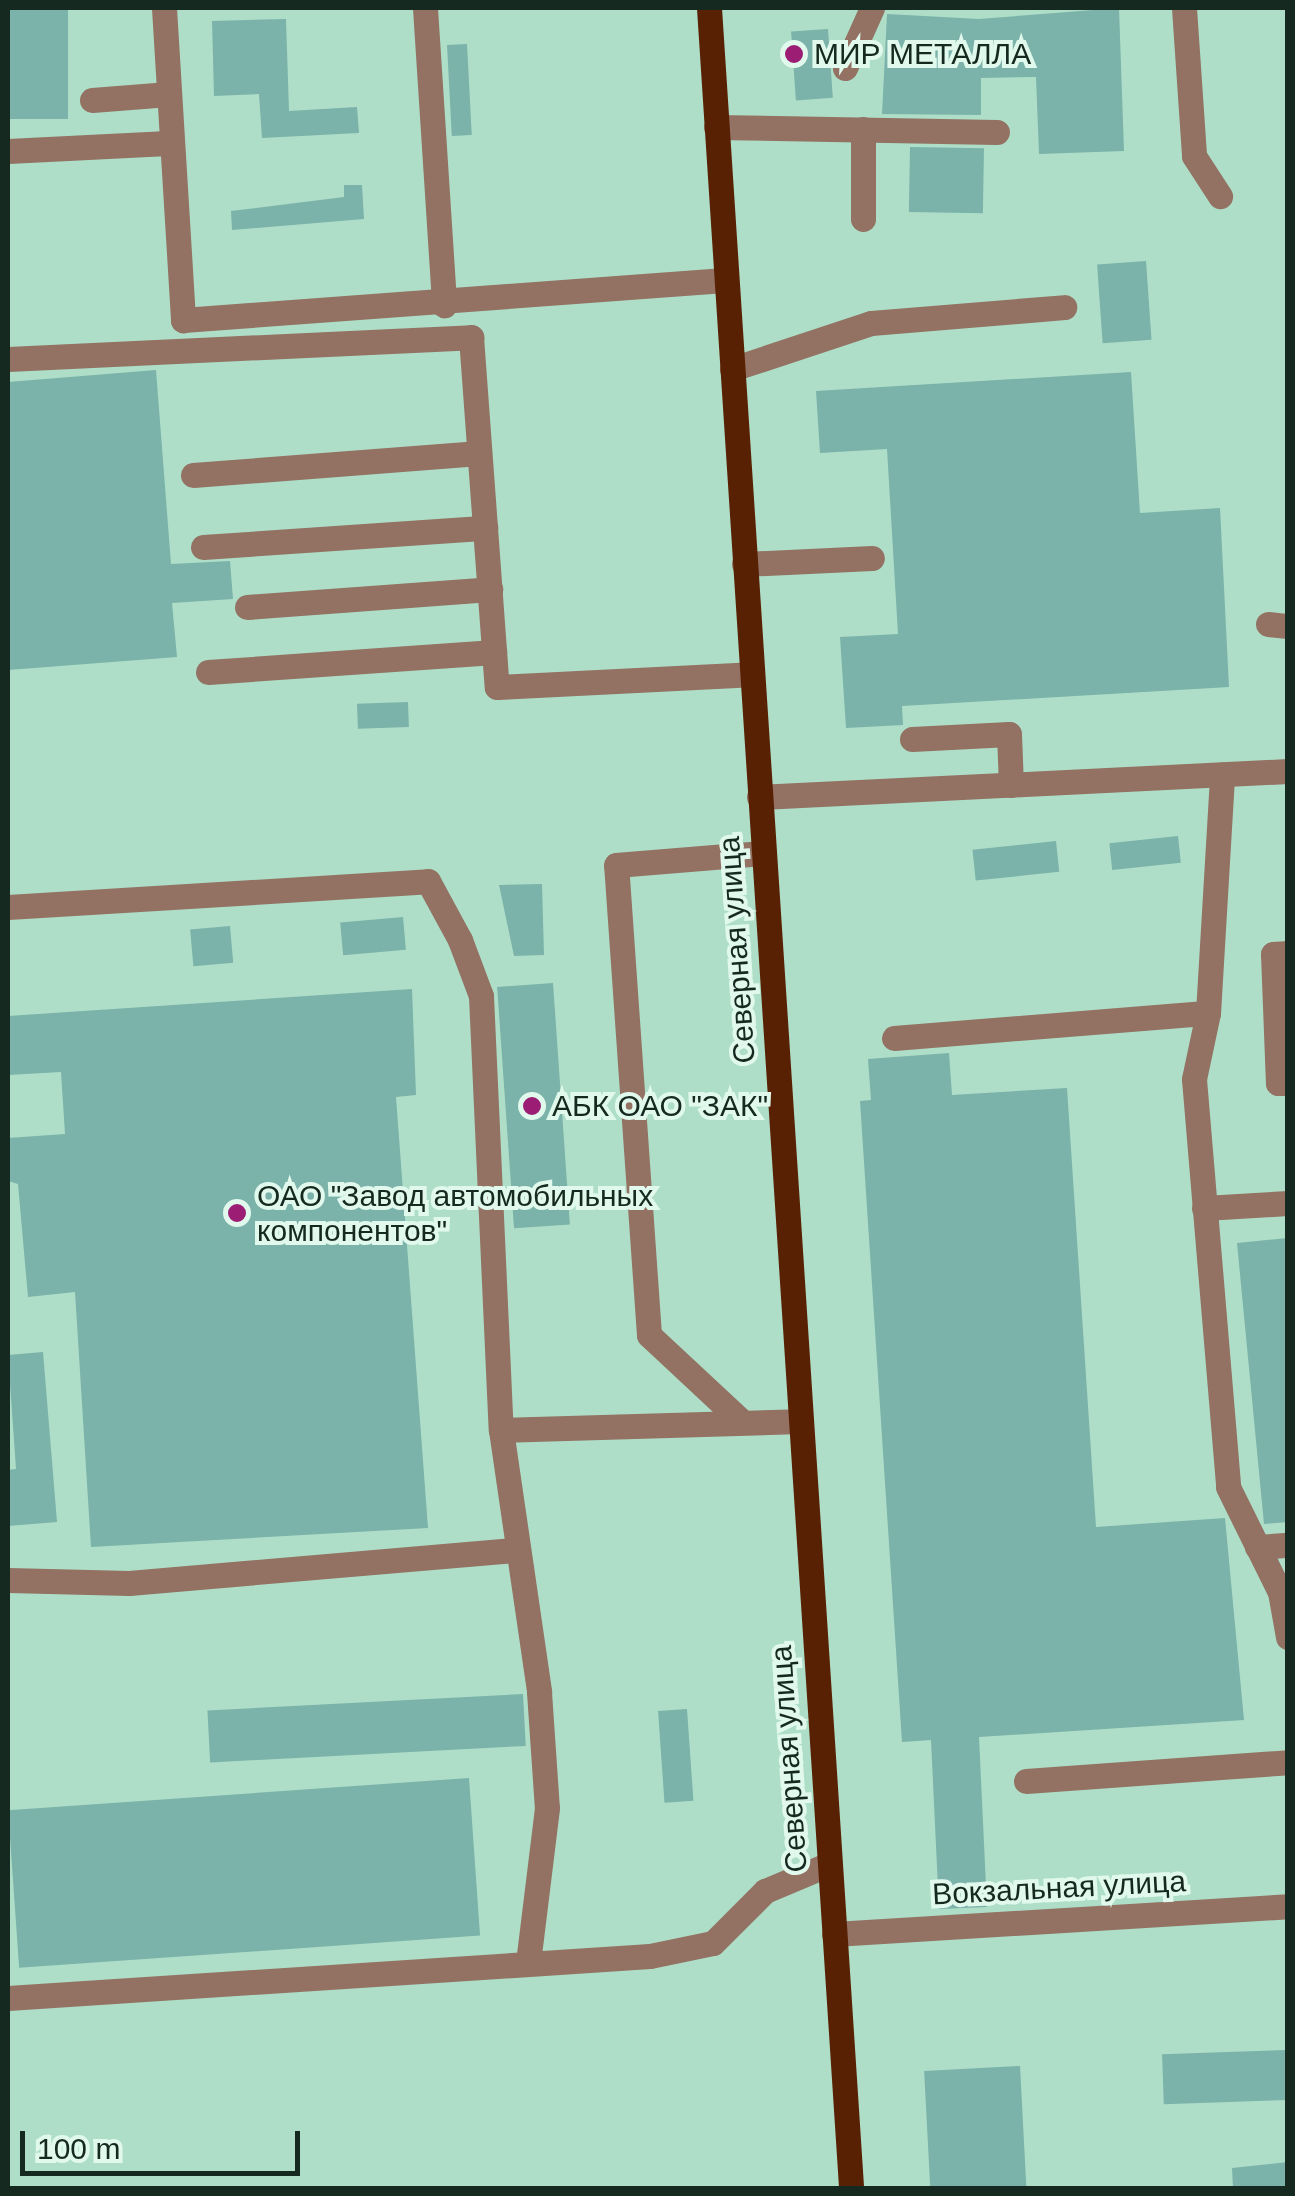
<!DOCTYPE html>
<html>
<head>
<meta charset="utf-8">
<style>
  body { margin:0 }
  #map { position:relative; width:1295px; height:2196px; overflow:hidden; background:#aedec7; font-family:Arial,sans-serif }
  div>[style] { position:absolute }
  .building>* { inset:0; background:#7bb2aa; transform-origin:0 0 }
  .minor>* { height:25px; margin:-12.5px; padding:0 12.5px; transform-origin:12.5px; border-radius:12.5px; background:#937163 }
  .major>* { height:25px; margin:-12.5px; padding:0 12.5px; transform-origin:12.5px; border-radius:12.5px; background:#592104 }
  .dots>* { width:28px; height:28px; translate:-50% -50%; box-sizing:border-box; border:5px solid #e1f9ed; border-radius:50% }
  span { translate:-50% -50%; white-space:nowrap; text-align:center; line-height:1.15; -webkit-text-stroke:8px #e1f9ed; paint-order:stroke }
  .poi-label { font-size:30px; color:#162920 }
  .left { translate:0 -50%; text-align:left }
  .street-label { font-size:30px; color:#162920 }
  .frame { position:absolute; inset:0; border:10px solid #162920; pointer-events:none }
  .scale { position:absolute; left:20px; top:2131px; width:280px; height:45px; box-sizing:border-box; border:5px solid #162920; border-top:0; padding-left:12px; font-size:30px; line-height:35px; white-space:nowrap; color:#162920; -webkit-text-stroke:8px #e1f9ed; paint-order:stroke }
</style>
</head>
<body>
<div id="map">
  <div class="building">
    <i style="left:8px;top:8px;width:60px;height:111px"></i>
    <i style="clip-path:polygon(1119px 8px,1124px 151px,1039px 154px,1036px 77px,981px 78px,981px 115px,882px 114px,887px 14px,979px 19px)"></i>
    <i style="clip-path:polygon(286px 19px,289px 111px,357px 107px,359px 133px,262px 138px,259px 94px,214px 96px,212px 21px)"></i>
    <i style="left:828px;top:29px;width:69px;height:37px;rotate:86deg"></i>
    <i style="left:467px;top:44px;width:91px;height:20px;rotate:87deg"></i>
    <i style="left:910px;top:147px;width:74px;height:65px;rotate:1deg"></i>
    <i style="clip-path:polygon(344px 185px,362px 185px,364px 219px,232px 230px,231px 211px,344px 197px)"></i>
    <i style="left:1146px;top:261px;width:79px;height:49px;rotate:86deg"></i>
    <i style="clip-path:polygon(156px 370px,171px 564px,230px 561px,233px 599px,172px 603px,177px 657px,8px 670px,8px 382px)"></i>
    <i style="clip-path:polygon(1131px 372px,1140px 513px,1220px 508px,1229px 687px,902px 706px,903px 725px,846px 728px,840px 637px,898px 634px,887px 449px,820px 453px,816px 391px)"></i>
    <i style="left:408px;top:702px;width:25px;height:51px;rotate:88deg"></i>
    <i style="left:1178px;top:836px;width:27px;height:69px;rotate:84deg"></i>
    <i style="left:1056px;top:841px;width:31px;height:84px;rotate:84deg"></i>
    <i style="clip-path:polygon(542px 884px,544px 955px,514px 956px,499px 885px)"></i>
    <i style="left:403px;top:917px;width:33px;height:63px;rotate:85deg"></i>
    <i style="left:230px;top:926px;width:37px;height:40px;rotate:85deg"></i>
    <i style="left:553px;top:983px;width:242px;height:56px;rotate:86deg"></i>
    <i style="clip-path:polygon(412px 989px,416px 1095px,396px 1097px,428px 1528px,91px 1547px,75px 1292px,28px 1297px,18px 1184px,8px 1181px,8px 1138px,65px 1134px,61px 1072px,8px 1075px,8px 1016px)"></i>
    <i style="clip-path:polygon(949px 1053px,952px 1095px,1067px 1088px,1096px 1527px,1225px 1518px,1244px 1720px,979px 1737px,987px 1907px,939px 1909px,931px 1740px,902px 1742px,860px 1101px,871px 1100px,868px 1059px)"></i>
    <i style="clip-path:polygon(1288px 1238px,1288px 1522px,1264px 1524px,1237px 1243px)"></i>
    <i style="clip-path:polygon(43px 1352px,57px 1522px,8px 1526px,8px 1470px,16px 1469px,8px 1355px)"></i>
    <i style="left:523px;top:1694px;width:52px;height:316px;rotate:87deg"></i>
    <i style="left:687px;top:1709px;width:92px;height:29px;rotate:86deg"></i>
    <i style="left:469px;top:1778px;width:158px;height:462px;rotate:86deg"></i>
    <i style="left:1286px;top:2050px;width:50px;height:124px;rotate:88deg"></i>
    <i style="left:1020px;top:2066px;width:122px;height:96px;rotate:87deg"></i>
    <i style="clip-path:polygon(1288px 2162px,1288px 2188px,1233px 2188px,1232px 2168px)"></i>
  </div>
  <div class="minor">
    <i style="left:164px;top:8px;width:313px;rotate:86.5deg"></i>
    <i style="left:183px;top:320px;width:543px;rotate:-4.22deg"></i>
    <i style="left:425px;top:8px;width:298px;rotate:86.3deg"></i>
    <i style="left:1184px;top:8px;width:148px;rotate:86.1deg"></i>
    <i style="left:1194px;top:156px;width:48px;rotate:57deg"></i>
    <i style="left:845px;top:68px;width:66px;rotate:-65.8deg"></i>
    <i style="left:92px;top:100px;width:77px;rotate:-4.5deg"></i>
    <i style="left:716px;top:127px;width:281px;rotate:1deg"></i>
    <i style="left:863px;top:129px;width:90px;rotate:90deg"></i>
    <i style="left:8px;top:151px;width:160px;rotate:-2.9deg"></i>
    <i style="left:8px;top:359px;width:464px;rotate:-2.7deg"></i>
    <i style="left:471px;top:337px;width:351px;rotate:85.8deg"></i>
    <i style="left:497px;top:687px;width:254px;rotate:-2.9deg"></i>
    <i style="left:732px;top:369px;width:146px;rotate:-18.3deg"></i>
    <i style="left:871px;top:323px;width:194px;rotate:-4.7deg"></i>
    <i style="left:193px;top:475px;width:287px;rotate:-4.4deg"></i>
    <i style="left:203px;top:547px;width:283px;rotate:-3.9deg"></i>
    <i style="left:744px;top:564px;width:128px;rotate:-2.7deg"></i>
    <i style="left:247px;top:607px;width:244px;rotate:-4.2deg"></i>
    <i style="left:1268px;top:624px;width:20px;rotate:6deg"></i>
    <i style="left:208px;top:672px;width:287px;rotate:-4deg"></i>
    <i style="left:912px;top:739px;width:97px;rotate:-3deg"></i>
    <i style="left:1009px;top:734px;width:51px;rotate:87.8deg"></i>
    <i style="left:759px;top:797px;width:530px;rotate:-2.81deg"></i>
    <i style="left:8px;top:907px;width:421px;rotate:-3.5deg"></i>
    <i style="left:428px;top:881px;width:67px;rotate:61.5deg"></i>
    <i style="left:460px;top:940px;width:60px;rotate:69.4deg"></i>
    <i style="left:481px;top:996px;width:434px;rotate:87.4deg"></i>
    <i style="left:501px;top:1430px;width:265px;rotate:81.7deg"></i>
    <i style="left:539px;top:1692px;width:116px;rotate:86.1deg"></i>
    <i style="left:547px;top:1808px;width:155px;rotate:97deg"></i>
    <i style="left:1288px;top:953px;width:15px;rotate:176deg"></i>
    <i style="left:1273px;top:954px;width:129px;rotate:87.8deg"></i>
    <i style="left:1278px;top:1083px;width:10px"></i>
    <i style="left:1208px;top:1013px;width:67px;rotate:102deg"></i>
    <i style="left:1194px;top:1079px;width:409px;rotate:85.2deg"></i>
    <i style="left:1228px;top:1487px;width:117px;rotate:63.7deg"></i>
    <i style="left:1280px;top:1592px;width:46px;rotate:79.9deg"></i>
    <i style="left:894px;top:1038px;width:315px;rotate:-4.6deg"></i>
    <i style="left:1208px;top:1013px;width:239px;rotate:-86.6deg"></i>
    <i style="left:1204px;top:1208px;width:84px;rotate:-3.4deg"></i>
    <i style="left:739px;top:1419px;width:123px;rotate:-137deg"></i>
    <i style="left:649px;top:1335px;width:471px;rotate:-94deg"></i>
    <i style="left:616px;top:865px;width:147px;rotate:-4.7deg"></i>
    <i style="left:501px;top:1430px;width:299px;rotate:-1.7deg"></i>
    <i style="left:1257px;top:1547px;width:31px;rotate:-4deg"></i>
    <i style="left:8px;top:1580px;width:121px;rotate:1.4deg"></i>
    <i style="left:129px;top:1583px;width:385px;rotate:-4.9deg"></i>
    <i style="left:1026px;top:1781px;width:263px;rotate:-4.1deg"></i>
    <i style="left:834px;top:1934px;width:455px;rotate:-3.5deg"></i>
    <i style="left:8px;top:1998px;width:643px;rotate:-3.74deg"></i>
    <i style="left:650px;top:1956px;width:64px;rotate:-11.7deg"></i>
    <i style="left:713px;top:1943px;width:74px;rotate:-45deg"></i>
    <i style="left:765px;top:1891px;width:69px;rotate:-22.9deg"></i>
  </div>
  <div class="major">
    <i style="left:709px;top:8px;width:2185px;rotate:86.27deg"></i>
  </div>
  <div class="dots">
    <i style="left:794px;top:54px;background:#9b1e74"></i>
    <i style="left:532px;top:1106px;background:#9b1e74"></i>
    <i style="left:237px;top:1213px;background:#9b1e74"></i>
  </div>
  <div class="poi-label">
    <span class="left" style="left:814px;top:54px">МИР МЕТАЛЛА</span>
    <span class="left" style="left:552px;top:1106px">АБК ОАО "ЗАК"</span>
    <span class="left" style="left:257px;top:1213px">ОАО "Завод автомобильных<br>компонентов"</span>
  </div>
  <div class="street-label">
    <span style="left:737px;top:950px;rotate:-94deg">Северная улица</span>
    <span style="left:789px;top:1759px;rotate:-94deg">Северная улица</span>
    <span style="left:1059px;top:1888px;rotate:-3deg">Вокзальная улица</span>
  </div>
  <div class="frame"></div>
  <div class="scale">100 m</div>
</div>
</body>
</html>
